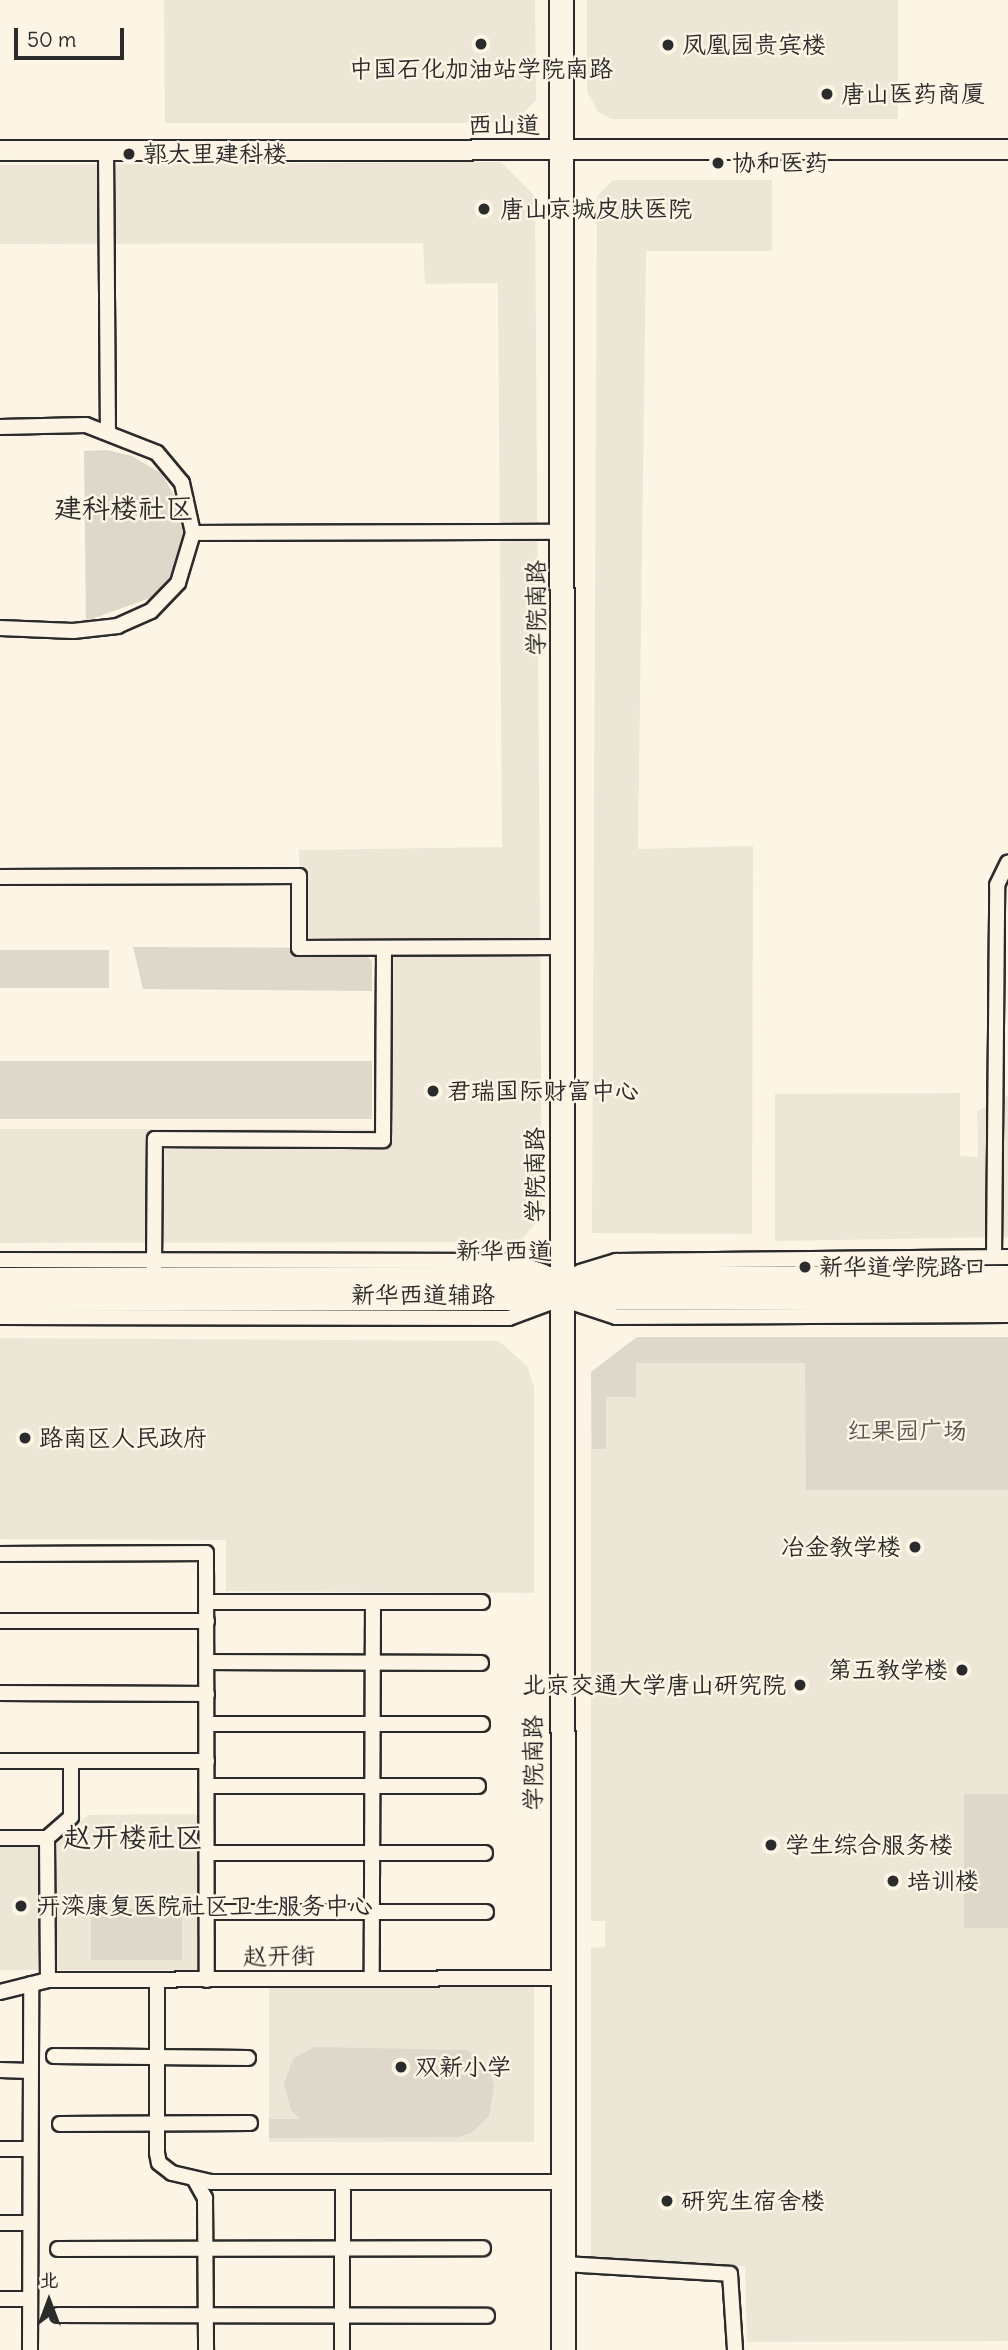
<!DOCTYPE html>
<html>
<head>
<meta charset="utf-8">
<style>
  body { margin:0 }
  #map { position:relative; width:1008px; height:2350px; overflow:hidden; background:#fcf5e5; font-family:Delius,"LXGW WenKai TC",sans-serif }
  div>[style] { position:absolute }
  .built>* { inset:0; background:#ece6d7; transform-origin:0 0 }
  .green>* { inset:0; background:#ded8ca; transform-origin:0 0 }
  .roads { filter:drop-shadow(2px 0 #2b2b2b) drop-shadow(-2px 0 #2b2b2b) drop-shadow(0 2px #2b2b2b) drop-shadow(0 -2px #2b2b2b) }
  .minor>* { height:14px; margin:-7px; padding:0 7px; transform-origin:7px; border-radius:7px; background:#fcf5e5 }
  .tertiary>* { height:19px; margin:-9.5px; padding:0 9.5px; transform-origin:9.5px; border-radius:9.5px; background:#fcf5e5 }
  .primary>* { height:23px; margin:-11.5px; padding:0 11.5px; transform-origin:11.5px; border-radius:11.5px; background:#fcf5e5 }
  .dots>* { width:19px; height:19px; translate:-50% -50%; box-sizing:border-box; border:4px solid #fcf5e5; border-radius:50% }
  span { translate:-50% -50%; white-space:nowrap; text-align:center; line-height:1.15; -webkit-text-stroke:5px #fcf5e5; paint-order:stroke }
  .poi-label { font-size:24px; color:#2b2b2b }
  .left { translate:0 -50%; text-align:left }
  .right { translate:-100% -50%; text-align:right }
  .street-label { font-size:24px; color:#2b2b2b }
  .park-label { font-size:24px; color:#585653 }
  .quarter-label { font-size:28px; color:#2b2b2b }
  .north { position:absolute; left:14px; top:2266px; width:70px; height:70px; -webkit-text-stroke:5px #fcf5e5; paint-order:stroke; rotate:0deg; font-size:19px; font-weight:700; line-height:28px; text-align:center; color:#2b2b2b }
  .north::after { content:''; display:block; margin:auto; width:24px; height:32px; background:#2b2b2b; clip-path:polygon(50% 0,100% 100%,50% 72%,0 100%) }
  .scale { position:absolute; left:14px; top:28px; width:110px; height:32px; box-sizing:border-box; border:4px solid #2b2b2b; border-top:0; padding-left:9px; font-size:21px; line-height:24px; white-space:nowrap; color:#2b2b2b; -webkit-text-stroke:5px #fcf5e5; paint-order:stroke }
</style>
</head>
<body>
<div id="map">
  <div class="built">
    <i style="clip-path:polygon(164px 0,535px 0,536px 100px,514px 123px,165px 123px)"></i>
    <i style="clip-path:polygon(587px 0,898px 0,898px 119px,611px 119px,598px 112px,587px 92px)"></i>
    <i style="clip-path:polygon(501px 162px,535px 196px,542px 1215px,520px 1242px,0 1243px,0 1129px,387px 1129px,387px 941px,300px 941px,299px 850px,502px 847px,498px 283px,425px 284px,423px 243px,0 244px,0 165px)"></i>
    <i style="clip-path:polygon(613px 180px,772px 180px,772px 251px,646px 251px,638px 849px,753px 846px,752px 1234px,592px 1233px,597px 196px)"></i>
    <i style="clip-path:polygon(960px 1093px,960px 1156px,978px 1157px,977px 1111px,1008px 1096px,1008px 1237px,775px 1241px,775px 1094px)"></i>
    <i style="clip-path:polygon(637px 1337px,1008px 1337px,1008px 2341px,747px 2342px,745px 2266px,591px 2262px,591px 1948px,605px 1947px,605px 1921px,591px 1921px,591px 1372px)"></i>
    <i style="clip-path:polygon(0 1338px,499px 1341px,527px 1366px,534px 1387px,534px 1593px,226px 1591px,226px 1540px,0 1539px)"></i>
    <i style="clip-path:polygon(201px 1814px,201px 1970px,53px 1970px,53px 1844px,88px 1815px)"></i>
    <i style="left:42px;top:1841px;width:129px;height:42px;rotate:90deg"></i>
    <i style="left:269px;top:1985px;width:265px;height:157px"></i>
  </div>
  <div class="green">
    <i style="clip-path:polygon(107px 450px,132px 456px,162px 474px,184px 513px,186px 538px,177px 568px,153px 597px,86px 621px,84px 451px)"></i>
    <i style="clip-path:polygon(133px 947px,358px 948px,372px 961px,372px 991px,143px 989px)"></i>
    <i style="left:0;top:950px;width:109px;height:38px"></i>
    <i style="left:0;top:1061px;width:372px;height:58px"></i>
    <i style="clip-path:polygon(637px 1337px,1008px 1337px,1008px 1490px,806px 1490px,805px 1363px,636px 1363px,636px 1397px,606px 1397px,606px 1449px,592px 1449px,591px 1372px)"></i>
    <i style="left:964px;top:1794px;width:44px;height:134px"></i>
    <i style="left:91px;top:1909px;width:91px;height:51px"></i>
    <i style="clip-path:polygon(314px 2047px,467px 2050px,489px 2070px,494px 2085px,489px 2116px,471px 2133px,459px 2137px,269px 2138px,269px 2119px,300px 2119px,291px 2110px,284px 2084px,293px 2059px)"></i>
  </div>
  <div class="roads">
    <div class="minor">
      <i style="left:106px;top:150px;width:281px;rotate:89.6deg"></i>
      <i style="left:0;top:427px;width:86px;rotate:-1.3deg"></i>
      <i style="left:86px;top:425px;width:76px;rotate:21.5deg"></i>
      <i style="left:157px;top:453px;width:39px;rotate:50deg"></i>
      <i style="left:182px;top:483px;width:51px;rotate:77.6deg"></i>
      <i style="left:193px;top:533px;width:52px;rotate:106.7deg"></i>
      <i style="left:178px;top:583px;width:39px;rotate:134deg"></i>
      <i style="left:151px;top:611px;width:36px;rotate:156deg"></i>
      <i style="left:118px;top:626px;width:45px;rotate:173.7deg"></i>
      <i style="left:73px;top:631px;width:73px;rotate:-177.6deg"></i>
      <i style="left:193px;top:533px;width:369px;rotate:-0.2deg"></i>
      <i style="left:0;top:877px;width:299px;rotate:-0.2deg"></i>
      <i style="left:299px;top:876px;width:72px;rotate:90deg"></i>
      <i style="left:299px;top:948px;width:264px;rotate:-0.2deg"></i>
      <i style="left:994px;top:1257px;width:372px;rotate:-89.5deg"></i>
      <i style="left:997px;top:885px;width:25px;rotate:-64deg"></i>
      <i style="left:0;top:1260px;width:511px;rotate:0.11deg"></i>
      <i style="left:511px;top:1261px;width:35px;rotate:18deg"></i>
      <i style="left:154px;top:1270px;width:131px;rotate:-89.6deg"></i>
      <i style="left:155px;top:1139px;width:228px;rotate:0.3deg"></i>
      <i style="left:383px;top:1140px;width:192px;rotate:-89.7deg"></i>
      <i style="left:580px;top:1272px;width:38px;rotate:-17deg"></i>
      <i style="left:616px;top:1261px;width:392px;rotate:-0.6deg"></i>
      <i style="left:574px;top:1303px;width:44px;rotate:18.4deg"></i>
      <i style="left:616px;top:1317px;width:392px;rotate:-0.3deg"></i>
      <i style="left:0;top:1317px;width:509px;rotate:0.11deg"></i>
      <i style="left:509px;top:1318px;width:43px;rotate:-20.6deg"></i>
      <i style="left:0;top:1554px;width:206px;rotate:-0.3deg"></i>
      <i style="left:206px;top:1553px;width:427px;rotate:89.9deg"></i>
      <i style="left:207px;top:1602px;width:166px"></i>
      <i style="left:373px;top:1602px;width:376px;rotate:90.2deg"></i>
      <i style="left:373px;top:1602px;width:109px"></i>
      <i style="left:0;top:1621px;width:207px"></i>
      <i style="left:207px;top:1662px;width:274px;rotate:0.2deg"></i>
      <i style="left:0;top:1693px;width:207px;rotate:0.3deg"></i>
      <i style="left:207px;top:1724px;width:275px"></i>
      <i style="left:0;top:1761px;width:207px"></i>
      <i style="left:207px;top:1786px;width:271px"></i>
      <i style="left:0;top:1838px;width:47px"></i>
      <i style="left:47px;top:1838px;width:142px;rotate:89.6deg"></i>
      <i style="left:47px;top:1838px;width:32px;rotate:-41deg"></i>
      <i style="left:71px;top:1817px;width:56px;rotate:-90deg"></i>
      <i style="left:207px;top:1853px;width:278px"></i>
      <i style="left:207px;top:1912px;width:279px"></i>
      <i style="left:157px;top:1980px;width:173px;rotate:90deg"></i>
      <i style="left:157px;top:2153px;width:10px;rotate:79deg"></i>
      <i style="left:159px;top:2163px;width:16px;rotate:38deg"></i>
      <i style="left:172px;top:2173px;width:40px;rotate:13deg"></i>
      <i style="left:211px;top:2182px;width:351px"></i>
      <i style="left:0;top:1992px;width:49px;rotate:-14deg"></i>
      <i style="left:48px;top:1980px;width:513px;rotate:-0.22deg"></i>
      <i style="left:54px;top:2056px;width:194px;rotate:0.6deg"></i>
      <i style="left:0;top:2070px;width:30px;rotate:2deg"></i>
      <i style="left:60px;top:2124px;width:190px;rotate:-0.3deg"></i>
      <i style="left:0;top:2149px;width:30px"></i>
      <i style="left:195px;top:2180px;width:21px;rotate:61deg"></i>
      <i style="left:205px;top:2198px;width:152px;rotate:89.6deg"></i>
      <i style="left:0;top:2223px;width:30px"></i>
      <i style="left:58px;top:2249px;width:425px;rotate:-0.1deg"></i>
      <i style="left:563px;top:2264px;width:167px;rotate:3.4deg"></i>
      <i style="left:730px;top:2274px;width:76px;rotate:86.2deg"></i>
      <i style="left:0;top:2299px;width:30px"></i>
      <i style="left:58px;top:2315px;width:429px;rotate:0.1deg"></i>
      <i style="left:30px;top:2350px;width:366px;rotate:-89.8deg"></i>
      <i style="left:342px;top:2350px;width:168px;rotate:-89.7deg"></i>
    </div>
    <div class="tertiary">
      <i style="left:0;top:150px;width:1008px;rotate:-0.06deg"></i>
    </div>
    <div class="primary">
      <i style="left:561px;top:0;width:2350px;rotate:89.95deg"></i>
      <i style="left:0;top:1279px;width:1008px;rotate:-0.11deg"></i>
      <i style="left:0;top:1299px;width:1008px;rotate:-0.11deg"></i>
    </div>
  </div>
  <div class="dots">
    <i style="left:481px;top:44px;background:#2b2b2b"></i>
    <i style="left:668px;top:45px;background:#2b2b2b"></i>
    <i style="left:827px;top:94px;background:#2b2b2b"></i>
    <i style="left:129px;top:154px;background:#2b2b2b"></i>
    <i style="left:718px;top:163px;background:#2b2b2b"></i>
    <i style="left:484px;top:209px;background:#2b2b2b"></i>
    <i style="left:433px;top:1091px;background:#2b2b2b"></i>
    <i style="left:805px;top:1267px;background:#2b2b2b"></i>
    <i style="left:25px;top:1438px;background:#2b2b2b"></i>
    <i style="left:915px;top:1547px;background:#2b2b2b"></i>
    <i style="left:962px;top:1670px;background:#2b2b2b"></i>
    <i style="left:800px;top:1685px;background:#2b2b2b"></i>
    <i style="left:771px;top:1845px;background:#2b2b2b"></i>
    <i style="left:893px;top:1881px;background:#2b2b2b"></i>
    <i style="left:21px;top:1906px;background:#2b2b2b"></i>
    <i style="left:401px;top:2067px;background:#2b2b2b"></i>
    <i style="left:667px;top:2201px;background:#2b2b2b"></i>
  </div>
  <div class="poi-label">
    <span class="left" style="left:682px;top:45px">凤凰园贵宾楼</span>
    <span style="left:481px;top:69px">中国石化加油站学院南路</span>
    <span class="left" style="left:841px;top:94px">唐山医药商厦</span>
    <span class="left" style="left:143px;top:154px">郭大里建科楼</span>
    <span class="left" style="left:732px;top:163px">协和医药</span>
    <span class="left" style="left:500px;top:209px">唐山京城皮肤医院</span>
    <span class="left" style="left:447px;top:1091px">君瑞国际财富中心</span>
    <span class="left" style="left:819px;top:1267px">新华道学院路口</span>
    <span class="left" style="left:39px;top:1438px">路南区人民政府</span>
    <span class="right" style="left:901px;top:1547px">冶金教学楼</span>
    <span class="right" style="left:948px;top:1670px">第五教学楼</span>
    <span class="right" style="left:786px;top:1685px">北京交通大学唐山研究院</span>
    <span class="left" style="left:785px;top:1845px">学生综合服务楼</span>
    <span class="left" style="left:907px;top:1881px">培训楼</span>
    <span class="left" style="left:37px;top:1906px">开滦康复医院社区卫生服务中心</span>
    <span class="left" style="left:415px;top:2067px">双新小学</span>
    <span class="left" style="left:681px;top:2201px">研究生宿舍楼</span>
  </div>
  <div class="street-label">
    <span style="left:504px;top:125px">西山道</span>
    <span style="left:536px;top:608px;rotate:-90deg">学院南路</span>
    <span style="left:535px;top:1175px;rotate:-90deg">学院南路</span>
    <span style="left:504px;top:1251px">新华西道</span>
    <span style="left:423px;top:1295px">新华西道辅路</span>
    <span style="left:533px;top:1763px;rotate:-90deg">学院南路</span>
    <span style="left:279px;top:1956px;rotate:-1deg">赵开街</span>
  </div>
  <div class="park-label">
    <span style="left:907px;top:1431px">红果园广场</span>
  </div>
  <div class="quarter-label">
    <span style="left:124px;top:508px">建科楼社区</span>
    <span style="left:133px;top:1837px">赵开楼社区</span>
  </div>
  <div class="north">北</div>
  <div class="scale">50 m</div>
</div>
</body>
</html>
